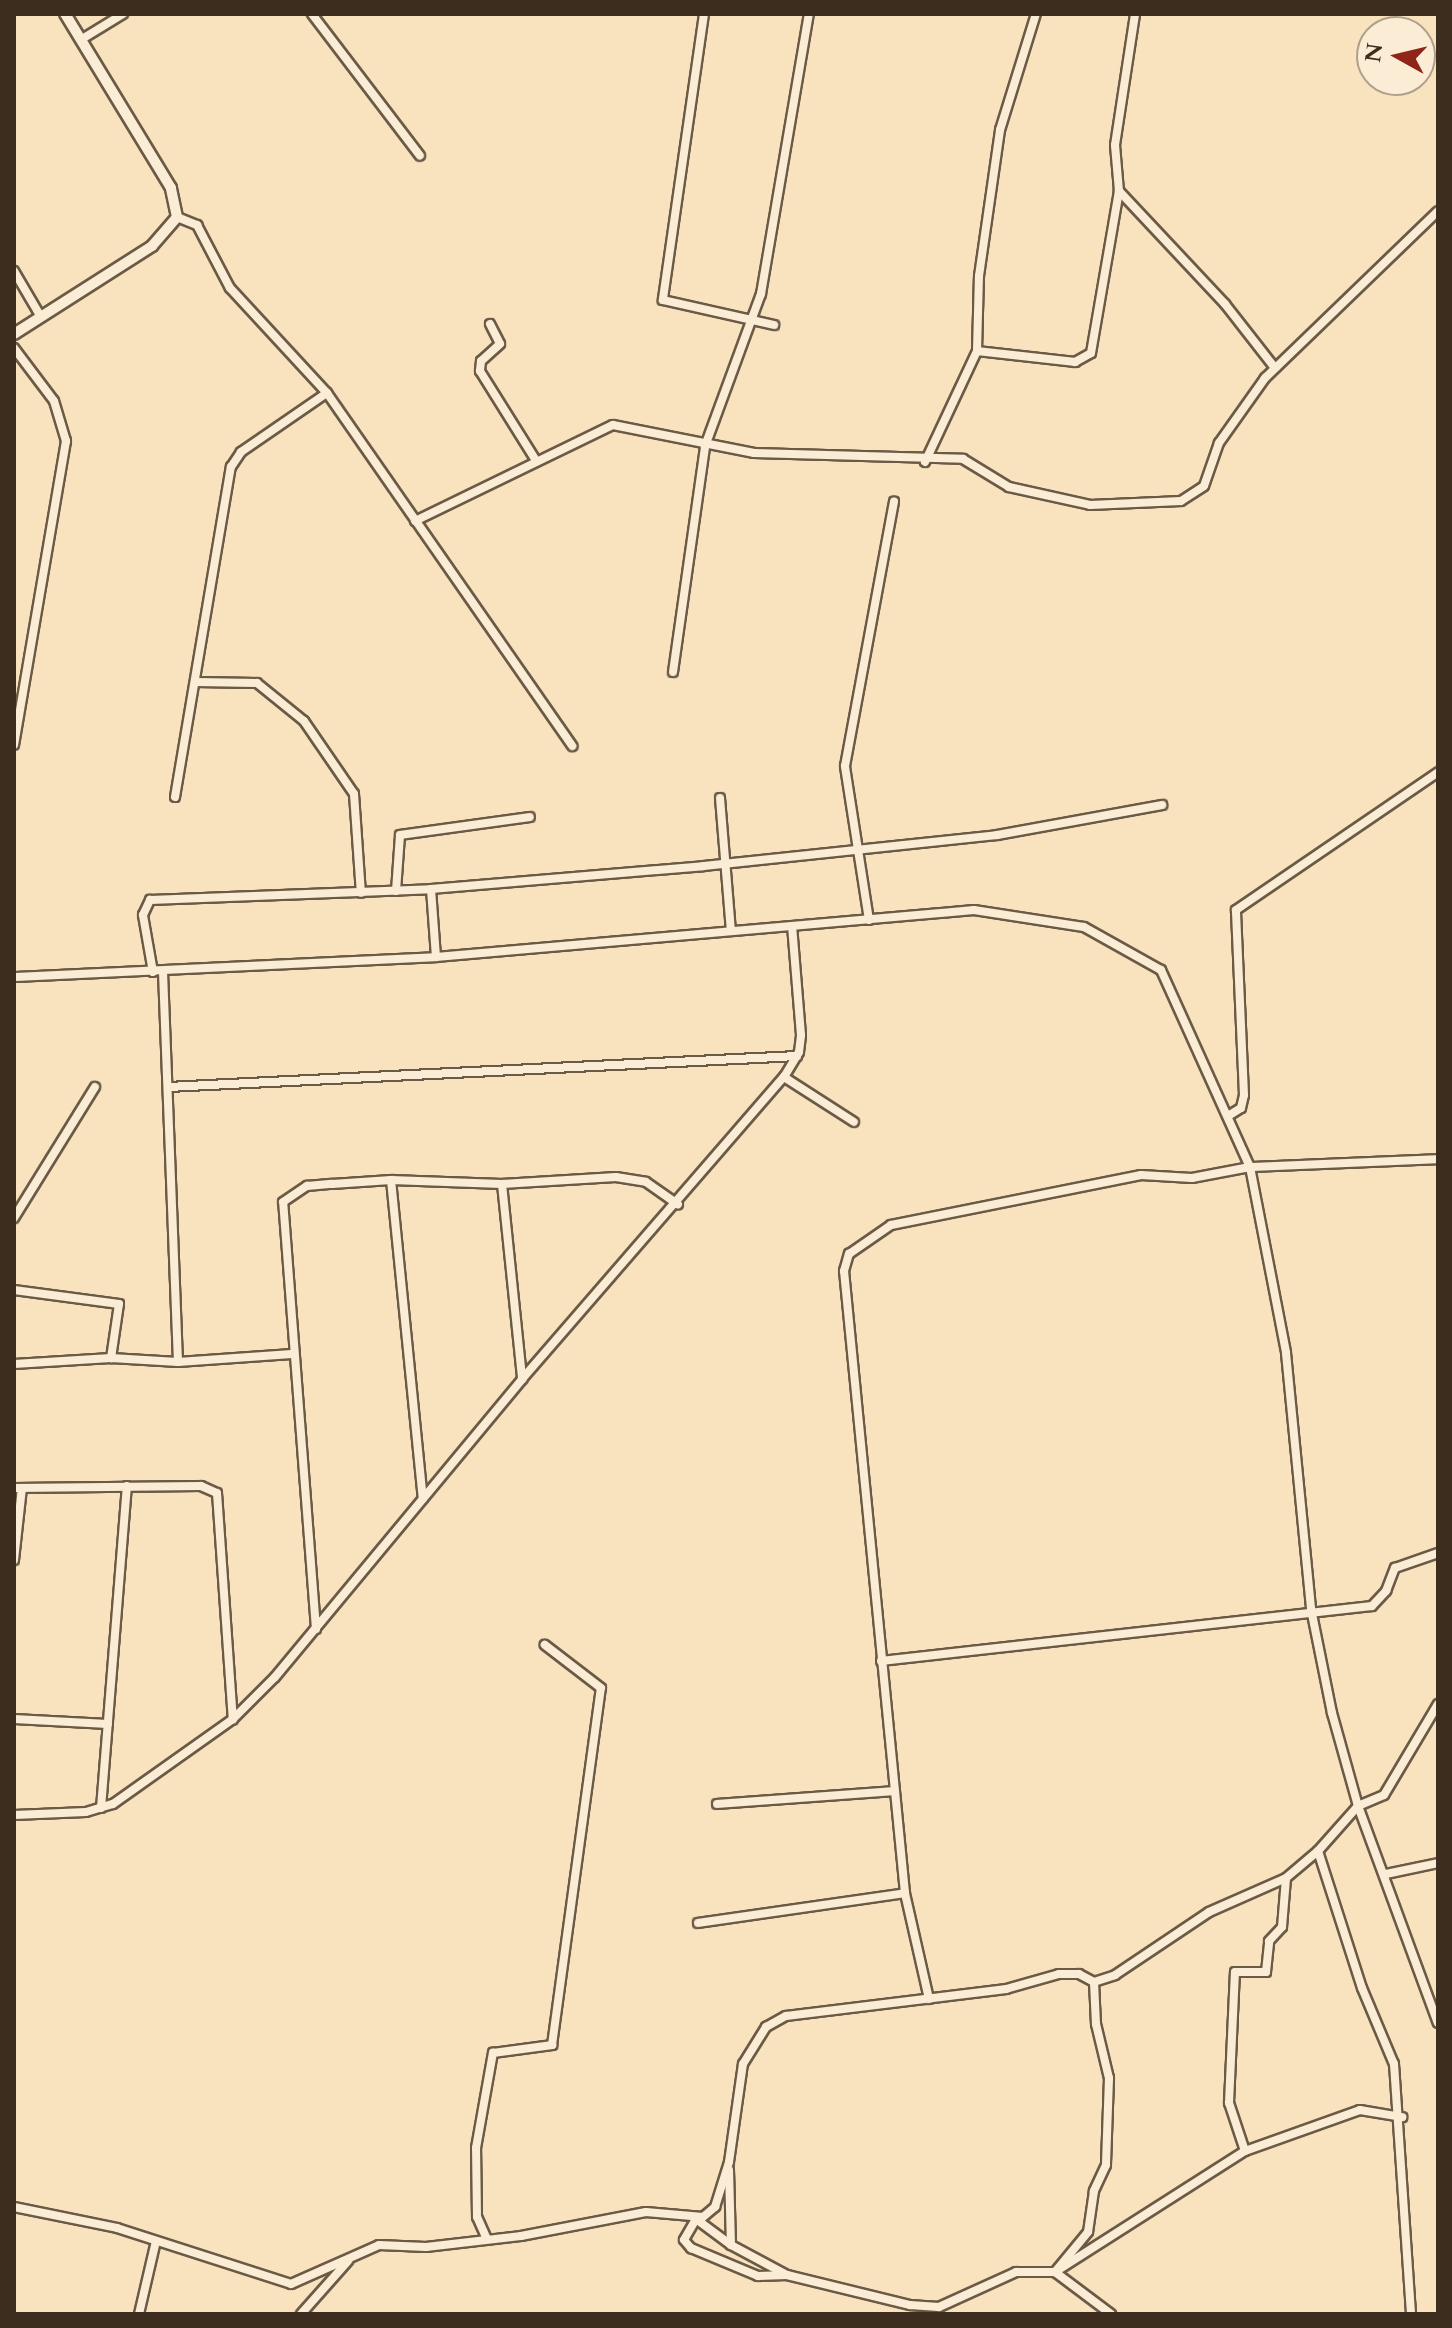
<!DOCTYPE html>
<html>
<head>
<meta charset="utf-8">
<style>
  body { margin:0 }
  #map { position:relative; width:1452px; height:2328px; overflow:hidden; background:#f9e3be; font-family:Cardo,serif }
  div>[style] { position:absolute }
  .roads { filter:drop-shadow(2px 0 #6b5a46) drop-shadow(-2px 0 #6b5a46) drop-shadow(0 2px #6b5a46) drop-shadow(0 -2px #6b5a46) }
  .minor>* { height:8px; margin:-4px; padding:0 4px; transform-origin:4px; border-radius:4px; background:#fbedd5 }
  .tertiary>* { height:10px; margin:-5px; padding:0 5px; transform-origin:5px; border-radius:5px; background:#fbedd5 }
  span { translate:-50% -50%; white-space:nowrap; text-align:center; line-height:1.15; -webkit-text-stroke:8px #fbedd5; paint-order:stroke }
  .frame { position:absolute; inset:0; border:16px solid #3c2d1e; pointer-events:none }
  .north { position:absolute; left:1356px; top:16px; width:80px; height:80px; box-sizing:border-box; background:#fbedd5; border:2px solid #afa08c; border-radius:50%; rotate:278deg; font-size:22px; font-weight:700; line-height:32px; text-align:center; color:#3c2d1e }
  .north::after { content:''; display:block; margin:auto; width:28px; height:36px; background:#8f2418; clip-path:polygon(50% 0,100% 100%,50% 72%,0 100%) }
</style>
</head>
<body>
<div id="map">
  <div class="roads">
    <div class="minor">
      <i style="left:312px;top:14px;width:178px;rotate:52.7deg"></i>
      <i style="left:704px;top:14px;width:289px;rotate:98.2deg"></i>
      <i style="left:663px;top:300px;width:114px;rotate:12.7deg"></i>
      <i style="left:82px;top:39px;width:48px;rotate:-31.4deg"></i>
      <i style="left:1119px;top:191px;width:155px;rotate:46.8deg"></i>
      <i style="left:1225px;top:304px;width:81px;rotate:52deg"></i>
      <i style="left:177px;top:217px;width:22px;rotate:22deg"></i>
      <i style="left:197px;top:225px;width:71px;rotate:62.4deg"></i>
      <i style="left:230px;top:288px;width:143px;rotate:47.3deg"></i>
      <i style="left:327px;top:393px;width:430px;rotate:55.2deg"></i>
      <i style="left:14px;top:271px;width:53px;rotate:59.6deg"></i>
      <i style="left:490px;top:324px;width:22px;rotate:63deg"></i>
      <i style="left:500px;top:344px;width:25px;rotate:138deg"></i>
      <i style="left:481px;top:361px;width:10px;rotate:96deg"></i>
      <i style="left:480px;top:371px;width:104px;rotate:58deg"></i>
      <i style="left:14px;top:348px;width:66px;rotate:53deg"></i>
      <i style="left:54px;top:401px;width:42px;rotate:73.3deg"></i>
      <i style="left:66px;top:441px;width:308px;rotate:99.7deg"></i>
      <i style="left:977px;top:351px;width:99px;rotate:6.4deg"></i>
      <i style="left:1075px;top:362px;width:18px;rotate:-29deg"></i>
      <i style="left:1091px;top:353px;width:164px;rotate:-80.2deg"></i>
      <i style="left:1119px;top:191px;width:46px;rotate:-95deg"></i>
      <i style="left:1115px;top:145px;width:133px;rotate:-81.3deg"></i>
      <i style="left:925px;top:462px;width:123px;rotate:-64.9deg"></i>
      <i style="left:977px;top:351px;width:75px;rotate:-88.5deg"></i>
      <i style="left:979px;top:276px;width:148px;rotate:-81.8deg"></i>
      <i style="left:1000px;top:130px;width:121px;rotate:-72.8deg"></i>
      <i style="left:415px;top:521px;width:220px;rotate:-25.9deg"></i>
      <i style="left:613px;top:425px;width:144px;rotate:11.2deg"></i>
      <i style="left:754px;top:453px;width:209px;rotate:1.6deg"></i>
      <i style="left:963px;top:459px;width:54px;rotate:31.3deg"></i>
      <i style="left:1009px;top:487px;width:83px;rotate:12.5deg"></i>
      <i style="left:1090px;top:505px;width:91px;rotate:-2.5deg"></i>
      <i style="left:1181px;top:501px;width:27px;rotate:-33deg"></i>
      <i style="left:1204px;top:486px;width:46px;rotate:-70.8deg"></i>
      <i style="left:1219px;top:443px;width:80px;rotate:-54.7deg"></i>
      <i style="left:1265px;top:378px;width:240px;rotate:-44deg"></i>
      <i style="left:673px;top:672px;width:228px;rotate:-81.9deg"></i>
      <i style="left:705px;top:446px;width:162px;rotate:-69.8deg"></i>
      <i style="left:761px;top:294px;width:284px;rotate:-80.3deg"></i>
      <i style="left:196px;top:682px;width:61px;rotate:0.9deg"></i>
      <i style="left:257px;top:683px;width:60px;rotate:39deg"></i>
      <i style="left:304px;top:721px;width:88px;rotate:55.6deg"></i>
      <i style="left:354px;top:794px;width:99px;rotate:86deg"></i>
      <i style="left:175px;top:797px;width:335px;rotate:-80.4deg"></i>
      <i style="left:231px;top:467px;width:18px;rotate:-56deg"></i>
      <i style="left:241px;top:452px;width:104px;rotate:-34.5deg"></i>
      <i style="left:720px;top:798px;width:133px;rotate:85.3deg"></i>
      <i style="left:431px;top:889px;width:68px;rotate:85.8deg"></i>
      <i style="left:396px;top:891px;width:56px;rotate:-85.9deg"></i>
      <i style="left:400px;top:835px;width:131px;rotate:-7.9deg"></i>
      <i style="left:869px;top:920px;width:156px;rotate:-98.9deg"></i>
      <i style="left:845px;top:766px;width:269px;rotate:-79.5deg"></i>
      <i style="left:153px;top:972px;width:58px;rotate:-100deg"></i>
      <i style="left:143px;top:915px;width:17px;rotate:-65deg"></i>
      <i style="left:150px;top:900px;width:281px;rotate:-2.2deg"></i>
      <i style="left:431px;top:889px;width:273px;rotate:-4.8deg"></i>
      <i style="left:703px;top:866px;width:296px;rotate:-6deg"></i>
      <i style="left:997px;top:835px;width:168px;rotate:-10.3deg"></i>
      <i style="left:163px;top:972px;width:390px;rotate:87.8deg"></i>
      <i style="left:14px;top:977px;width:422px;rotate:-2.7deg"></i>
      <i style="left:436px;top:957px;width:540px;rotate:-4.99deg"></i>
      <i style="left:974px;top:910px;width:111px;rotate:8.8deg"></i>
      <i style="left:1084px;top:927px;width:88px;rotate:29.2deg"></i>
      <i style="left:1161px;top:970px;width:216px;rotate:65.7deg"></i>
      <i style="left:1250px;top:1167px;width:189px;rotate:79deg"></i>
      <i style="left:1286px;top:1353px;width:257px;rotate:84.4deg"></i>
      <i style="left:1311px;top:1609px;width:106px;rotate:78.6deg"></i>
      <i style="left:1332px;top:1713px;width:97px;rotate:74.4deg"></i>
      <i style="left:1358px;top:1806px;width:231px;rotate:69.8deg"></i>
      <i style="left:784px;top:1077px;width:83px;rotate:32.7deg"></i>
      <i style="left:168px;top:1087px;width:630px;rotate:-2.82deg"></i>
      <i style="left:1228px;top:1116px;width:15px;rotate:-32deg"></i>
      <i style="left:1241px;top:1108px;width:13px;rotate:-77deg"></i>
      <i style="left:1244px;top:1095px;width:185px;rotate:-92.5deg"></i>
      <i style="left:1236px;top:910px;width:245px;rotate:-34.3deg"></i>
      <i style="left:391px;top:1180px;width:320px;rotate:84.3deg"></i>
      <i style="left:502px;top:1184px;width:196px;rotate:84.1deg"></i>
      <i style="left:14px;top:1218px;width:154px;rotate:-58.3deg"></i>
      <i style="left:14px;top:1290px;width:106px;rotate:7.6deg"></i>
      <i style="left:119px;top:1304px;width:55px;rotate:98.4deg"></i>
      <i style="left:14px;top:1364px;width:97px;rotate:-3.5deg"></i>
      <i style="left:111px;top:1358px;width:67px;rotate:3.4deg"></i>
      <i style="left:178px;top:1362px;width:114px;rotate:-4deg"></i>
      <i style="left:14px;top:1488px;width:187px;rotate:-0.6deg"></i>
      <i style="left:201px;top:1486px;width:17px;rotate:24deg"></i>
      <i style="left:217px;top:1493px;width:227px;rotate:86deg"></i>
      <i style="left:14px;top:1560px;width:72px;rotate:-83.7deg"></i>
      <i style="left:316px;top:1629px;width:428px;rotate:-94.4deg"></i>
      <i style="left:283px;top:1202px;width:29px;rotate:-34deg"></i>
      <i style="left:307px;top:1186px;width:25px;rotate:-5deg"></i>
      <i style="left:332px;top:1184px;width:59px;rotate:-3.9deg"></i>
      <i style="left:391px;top:1180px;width:111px;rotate:2.1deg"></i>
      <i style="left:502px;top:1184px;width:114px;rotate:-3.5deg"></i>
      <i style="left:616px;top:1177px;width:30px;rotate:9deg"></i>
      <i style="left:646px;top:1182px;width:39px;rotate:35deg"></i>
      <i style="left:881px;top:1661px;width:494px;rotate:-6.4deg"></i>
      <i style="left:1372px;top:1606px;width:21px;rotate:-47deg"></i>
      <i style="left:1386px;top:1591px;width:25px;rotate:-69deg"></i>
      <i style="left:1395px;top:1568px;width:46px;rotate:-19.2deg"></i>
      <i style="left:14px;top:1719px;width:94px;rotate:3deg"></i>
      <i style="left:717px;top:1804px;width:178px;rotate:-4.2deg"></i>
      <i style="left:101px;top:1808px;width:323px;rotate:-85.4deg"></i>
      <i style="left:14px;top:1815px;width:72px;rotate:-2.4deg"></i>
      <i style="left:86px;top:1812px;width:28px;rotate:-17deg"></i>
      <i style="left:113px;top:1804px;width:147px;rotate:-35.3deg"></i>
      <i style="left:233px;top:1719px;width:59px;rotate:-45deg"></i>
      <i style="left:275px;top:1677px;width:387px;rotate:-50.3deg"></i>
      <i style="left:522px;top:1379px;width:400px;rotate:-49.1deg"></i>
      <i style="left:784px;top:1077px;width:29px;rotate:-59deg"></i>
      <i style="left:799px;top:1052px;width:17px;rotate:-83deg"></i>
      <i style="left:801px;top:1035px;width:109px;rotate:-94.7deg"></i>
      <i style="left:1318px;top:1851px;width:144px;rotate:72.2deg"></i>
      <i style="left:1362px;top:1988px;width:82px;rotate:67.2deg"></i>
      <i style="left:1394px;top:2064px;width:251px;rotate:86.1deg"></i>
      <i style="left:1386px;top:1874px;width:53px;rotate:-11.9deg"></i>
      <i style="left:698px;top:1923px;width:209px;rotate:-8.2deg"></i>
      <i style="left:1094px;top:1982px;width:42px;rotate:87.3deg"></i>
      <i style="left:1096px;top:2024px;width:56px;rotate:76.5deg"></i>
      <i style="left:1109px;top:2078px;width:87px;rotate:92deg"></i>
      <i style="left:1106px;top:2165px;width:29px;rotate:115deg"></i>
      <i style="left:1094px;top:2191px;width:41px;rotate:98.3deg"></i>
      <i style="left:1088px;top:2232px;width:52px;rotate:129.5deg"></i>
      <i style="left:1055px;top:2272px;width:70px;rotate:36.9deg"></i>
      <i style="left:929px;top:1999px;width:109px;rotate:-102.8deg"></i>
      <i style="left:905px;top:1893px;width:625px;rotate:-95.6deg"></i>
      <i style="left:844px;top:1271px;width:18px;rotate:-74deg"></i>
      <i style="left:849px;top:1254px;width:51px;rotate:-34.6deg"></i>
      <i style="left:891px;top:1225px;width:255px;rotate:-11.3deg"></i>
      <i style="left:1141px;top:1175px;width:51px;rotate:3.4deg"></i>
      <i style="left:1192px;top:1178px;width:59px;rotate:-10.7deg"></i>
      <i style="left:1250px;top:1167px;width:188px;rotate:-2.4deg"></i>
      <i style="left:1245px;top:2151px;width:51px;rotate:-108.4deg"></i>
      <i style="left:1229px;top:2103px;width:131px;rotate:-87.4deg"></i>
      <i style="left:1235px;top:1972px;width:31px"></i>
      <i style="left:1266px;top:1972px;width:31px;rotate:-84deg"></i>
      <i style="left:1269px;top:1941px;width:19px;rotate:-47deg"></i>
      <i style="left:1282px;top:1927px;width:49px;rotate:-85.3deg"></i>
      <i style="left:729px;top:2170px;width:75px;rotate:88.5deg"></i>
      <i style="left:14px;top:2207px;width:105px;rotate:11.5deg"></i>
      <i style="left:117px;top:2228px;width:183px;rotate:17.8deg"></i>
      <i style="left:291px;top:2284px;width:96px;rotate:-23.9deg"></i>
      <i style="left:379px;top:2245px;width:47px;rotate:2.4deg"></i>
      <i style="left:426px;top:2247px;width:96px;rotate:-6.6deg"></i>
      <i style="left:521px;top:2236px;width:127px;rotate:-10.9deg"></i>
      <i style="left:646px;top:2212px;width:57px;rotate:5deg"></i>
      <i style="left:703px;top:2217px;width:16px;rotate:-40deg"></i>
      <i style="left:715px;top:2207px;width:47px;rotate:-72.7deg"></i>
      <i style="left:729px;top:2162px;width:99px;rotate:-81.9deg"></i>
      <i style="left:743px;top:2064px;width:44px;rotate:-58.1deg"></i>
      <i style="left:766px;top:2027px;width:23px;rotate:-29deg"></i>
      <i style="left:786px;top:2016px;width:222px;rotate:-7deg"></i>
      <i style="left:1006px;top:1989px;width:55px;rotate:-15.8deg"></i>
      <i style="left:1059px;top:1974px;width:20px"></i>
      <i style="left:1079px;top:1974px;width:17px;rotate:28deg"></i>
      <i style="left:1094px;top:1982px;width:22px;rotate:-18deg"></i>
      <i style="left:1115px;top:1975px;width:113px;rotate:-33.8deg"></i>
      <i style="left:1209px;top:1912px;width:84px;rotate:-23.8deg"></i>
      <i style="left:1286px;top:1878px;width:42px;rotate:-40.2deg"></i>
      <i style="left:1318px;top:1851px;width:60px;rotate:-48.4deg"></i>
      <i style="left:1358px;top:1806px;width:28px;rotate:-23deg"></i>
      <i style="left:1384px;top:1795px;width:106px;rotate:-59.3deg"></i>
      <i style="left:486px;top:2237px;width:22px;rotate:-114deg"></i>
      <i style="left:477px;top:2217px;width:69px;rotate:-90.8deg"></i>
      <i style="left:476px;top:2148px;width:97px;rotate:-79.9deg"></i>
      <i style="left:493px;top:2053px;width:60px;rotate:-7.7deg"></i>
      <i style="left:552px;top:2045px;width:360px;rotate:-82.2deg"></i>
      <i style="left:601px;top:1688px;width:71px;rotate:-142.5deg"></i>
      <i style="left:787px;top:2275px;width:64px;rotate:-151.8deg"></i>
      <i style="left:731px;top:2245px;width:44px;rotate:-143.4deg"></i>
      <i style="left:696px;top:2219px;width:24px;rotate:120deg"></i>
      <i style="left:684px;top:2240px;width:11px;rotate:49deg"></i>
      <i style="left:691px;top:2248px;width:73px;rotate:22.7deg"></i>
      <i style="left:758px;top:2276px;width:29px;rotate:-2deg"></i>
      <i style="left:787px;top:2275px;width:127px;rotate:13.7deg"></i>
      <i style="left:910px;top:2305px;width:29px;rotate:4deg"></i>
      <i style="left:939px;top:2307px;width:85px;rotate:-24.4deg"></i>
      <i style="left:1016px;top:2272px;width:39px"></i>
      <i style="left:1055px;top:2272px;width:225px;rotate:-32.5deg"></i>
      <i style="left:1245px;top:2151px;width:122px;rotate:-19.6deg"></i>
      <i style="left:1360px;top:2110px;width:43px;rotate:9.5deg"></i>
      <i style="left:139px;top:2314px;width:71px;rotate:-76.9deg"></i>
      <i style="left:301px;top:2314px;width:71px;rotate:-48.4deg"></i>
    </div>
    <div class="tertiary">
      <i style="left:14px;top:334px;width:164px;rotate:-32.5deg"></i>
      <i style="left:152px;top:246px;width:38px;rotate:-49deg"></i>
      <i style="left:177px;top:217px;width:30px;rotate:-102deg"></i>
      <i style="left:171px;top:188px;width:204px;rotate:-121.3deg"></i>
    </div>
  </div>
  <div class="frame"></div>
  <div class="north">N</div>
</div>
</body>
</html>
